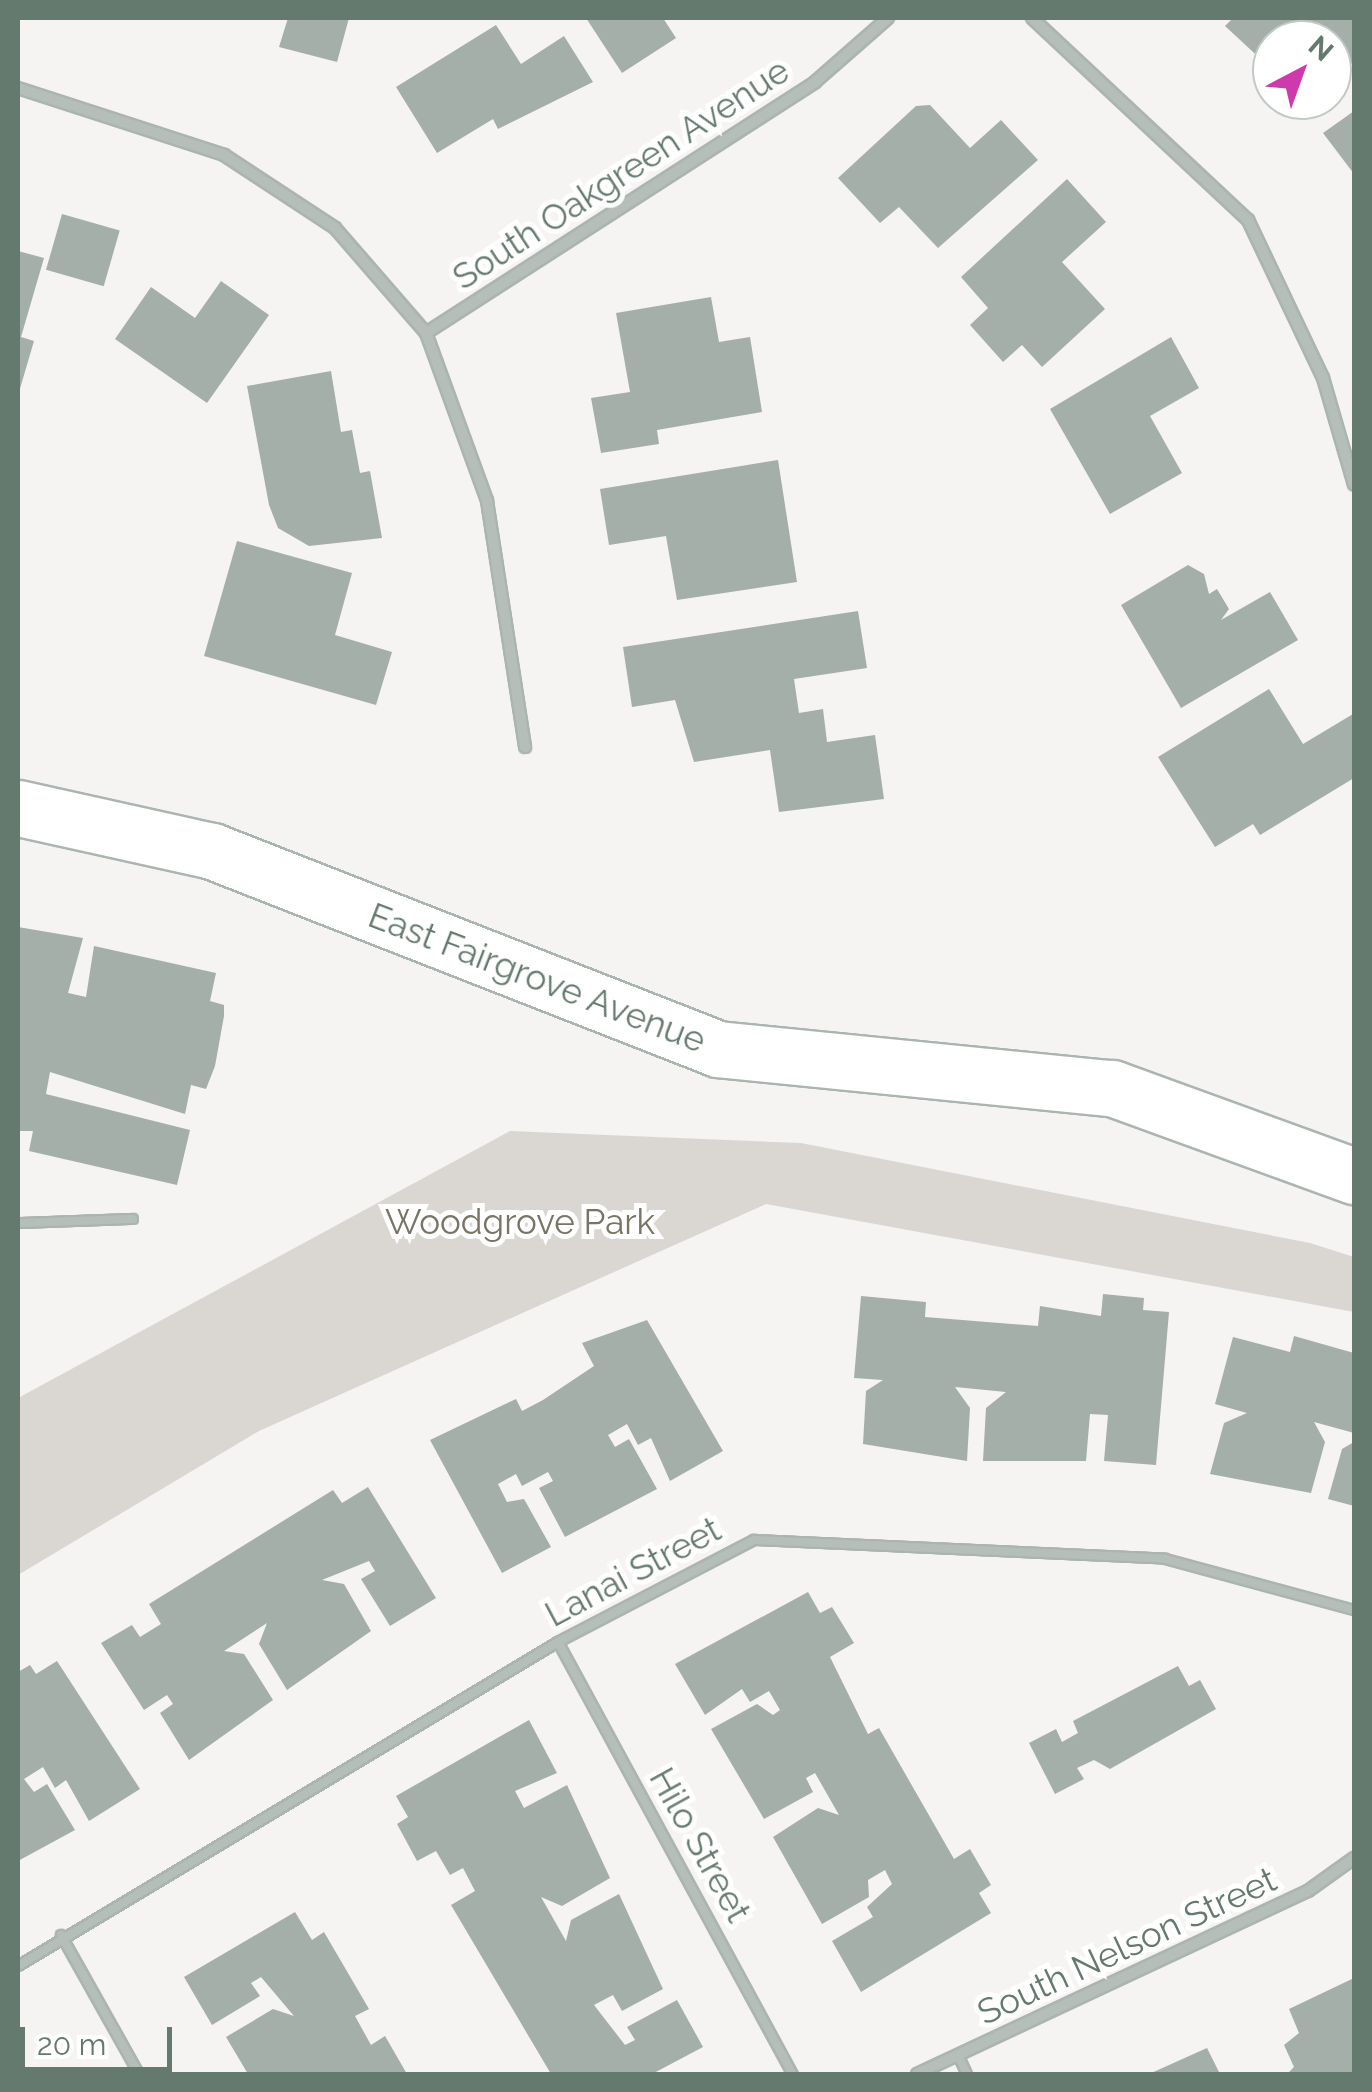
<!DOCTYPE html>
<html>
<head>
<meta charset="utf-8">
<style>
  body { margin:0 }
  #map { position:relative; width:1372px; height:2092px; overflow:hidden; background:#f6f3f3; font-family:Raleway,sans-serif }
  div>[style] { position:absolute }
  .green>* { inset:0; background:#dad7d3 }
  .building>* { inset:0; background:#a3afa8; transform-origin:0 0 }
  .roads { filter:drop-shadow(2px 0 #abb5b0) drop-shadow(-2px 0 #abb5b0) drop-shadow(0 2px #abb5b0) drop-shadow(0 -2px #abb5b0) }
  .lane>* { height:8px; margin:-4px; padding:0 4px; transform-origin:4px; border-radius:4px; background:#b6beba }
  .street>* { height:10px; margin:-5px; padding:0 5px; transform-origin:5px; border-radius:5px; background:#b6beba }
  .secondary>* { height:55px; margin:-27.5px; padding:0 27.5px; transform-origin:27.5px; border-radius:27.5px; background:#fff }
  span { translate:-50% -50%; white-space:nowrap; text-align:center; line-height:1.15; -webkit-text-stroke:10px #fff; paint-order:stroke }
  .street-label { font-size:35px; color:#647a6e }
  .park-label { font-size:35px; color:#787566 }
  .frame { position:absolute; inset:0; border:20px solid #647a6e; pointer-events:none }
  .north { position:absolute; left:1252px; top:20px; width:100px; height:100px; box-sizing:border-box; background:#fff; border:2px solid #c1cac5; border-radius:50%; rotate:41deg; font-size:28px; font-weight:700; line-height:40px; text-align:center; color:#647a6e }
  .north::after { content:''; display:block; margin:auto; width:35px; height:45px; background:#ce3aab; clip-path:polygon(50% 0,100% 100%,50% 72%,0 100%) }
  .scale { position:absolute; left:20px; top:2027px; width:152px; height:45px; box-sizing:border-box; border:5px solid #647a6e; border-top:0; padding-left:12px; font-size:30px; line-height:35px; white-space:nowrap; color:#647a6e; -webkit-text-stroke:8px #fff; paint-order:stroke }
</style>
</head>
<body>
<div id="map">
  <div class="green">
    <i style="clip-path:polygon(510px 1131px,801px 1143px,1310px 1243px,1354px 1257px,1354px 1312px,766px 1204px,259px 1431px,18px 1575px,18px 1398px)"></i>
  </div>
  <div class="building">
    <i style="clip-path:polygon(288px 18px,349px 18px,337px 62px,279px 47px)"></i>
    <i style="clip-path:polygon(586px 18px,663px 18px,676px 38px,622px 73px)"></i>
    <i style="clip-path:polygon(1233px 18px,1354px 18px,1354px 66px,1306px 21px,1288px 40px,1272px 40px,1266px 64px,1225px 26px)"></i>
    <i style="clip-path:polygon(496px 25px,521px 64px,564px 36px,593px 82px,498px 129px,493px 119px,437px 153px,396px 87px)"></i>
    <i style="clip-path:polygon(930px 105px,970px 148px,1001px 120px,1038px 160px,938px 248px,899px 207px,880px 223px,838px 178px,916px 106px)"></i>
    <i style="clip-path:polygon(1354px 111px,1354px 174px,1323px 133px)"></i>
    <i style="clip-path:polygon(1067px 179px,1106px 222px,1062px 262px,1105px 309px,1042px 367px,1022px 345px,1003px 362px,970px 325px,988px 308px,961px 277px)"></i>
    <i style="left:62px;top:214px;width:60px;height:58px;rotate:16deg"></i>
    <i style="clip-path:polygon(18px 251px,44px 258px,21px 337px,34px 341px,19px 392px)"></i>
    <i style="clip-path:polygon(221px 281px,269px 315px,207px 403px,115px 339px,151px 287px,195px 318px)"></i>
    <i style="clip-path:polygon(711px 297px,719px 342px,750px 337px,762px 412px,657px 430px,659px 444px,601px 453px,591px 398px,630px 392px,616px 313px)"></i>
    <i style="clip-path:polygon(1171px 337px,1199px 388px,1150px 416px,1182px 473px,1110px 514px,1050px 409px)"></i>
    <i style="clip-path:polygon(331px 371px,341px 432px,352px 430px,360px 473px,370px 471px,382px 538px,309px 546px,278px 528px,269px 505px,247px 386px)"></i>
    <i style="clip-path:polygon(778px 460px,797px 582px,677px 600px,666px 536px,609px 545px,600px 489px)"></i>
    <i style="clip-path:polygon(237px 541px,352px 573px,335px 635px,392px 652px,376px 705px,204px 656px)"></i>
    <i style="clip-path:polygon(1188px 565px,1204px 574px,1209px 594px,1217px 589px,1229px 609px,1221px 620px,1270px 592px,1298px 640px,1181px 708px,1121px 605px)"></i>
    <i style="clip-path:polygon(858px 611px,867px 668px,794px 679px,799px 713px,823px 709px,827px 742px,875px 735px,884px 799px,779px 812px,770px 750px,694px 762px,675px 700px,632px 707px,623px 647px)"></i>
    <i style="clip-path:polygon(1269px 689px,1303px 744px,1353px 714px,1354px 778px,1260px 835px,1253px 824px,1215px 847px,1158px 757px)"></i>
    <i style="clip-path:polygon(18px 927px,83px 938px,68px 993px,86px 997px,94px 946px,216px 973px,210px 1001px,224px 1005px,224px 1016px,215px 1066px,206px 1089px,191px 1085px,185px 1114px,50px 1072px,46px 1094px,190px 1130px,177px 1185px,29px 1151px,33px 1131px,18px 1131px)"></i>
    <i style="clip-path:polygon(1103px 1294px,1144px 1298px,1143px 1310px,1169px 1312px,1156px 1465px,1104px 1461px,1108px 1415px,1090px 1414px,1086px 1461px,983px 1461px,986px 1408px,1006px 1392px,955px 1387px,970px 1408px,967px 1461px,863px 1444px,866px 1391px,883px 1380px,854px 1378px,861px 1296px,926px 1302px,925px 1317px,1038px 1326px,1040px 1306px,1101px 1316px)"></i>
    <i style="clip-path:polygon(647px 1320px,723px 1451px,670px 1481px,651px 1438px,638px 1445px,627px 1424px,608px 1435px,615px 1447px,629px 1439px,657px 1489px,565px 1537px,539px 1488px,553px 1481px,548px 1472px,522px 1486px,516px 1474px,498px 1484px,507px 1502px,524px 1499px,551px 1547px,502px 1573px,430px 1440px,516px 1399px,522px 1411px,543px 1400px,594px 1366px,582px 1343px)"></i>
    <i style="clip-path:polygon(1294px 1336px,1354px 1353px,1354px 1433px,1314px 1422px,1325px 1442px,1311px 1493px,1210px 1474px,1224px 1423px,1247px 1413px,1215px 1404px,1233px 1337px,1290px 1352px)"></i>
    <i style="clip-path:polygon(1354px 1442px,1354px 1506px,1328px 1499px,1342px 1449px)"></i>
    <i style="clip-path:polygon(368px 1487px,436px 1598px,390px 1626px,361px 1579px,375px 1571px,369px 1561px,322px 1580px,344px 1584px,371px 1631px,287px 1690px,259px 1644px,267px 1623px,224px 1651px,244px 1654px,273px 1700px,189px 1760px,160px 1713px,173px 1704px,167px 1695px,144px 1710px,101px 1643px,132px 1625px,140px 1637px,161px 1624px,149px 1604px,333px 1490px,342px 1503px)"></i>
    <i style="clip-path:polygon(808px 1592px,820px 1613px,832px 1607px,854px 1643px,830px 1657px,868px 1734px,879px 1728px,954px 1859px,970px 1849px,991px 1885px,979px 1893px,991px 1913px,861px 1992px,832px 1941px,873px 1917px,867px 1907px,892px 1884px,885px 1870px,868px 1880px,869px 1897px,822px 1924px,773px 1837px,818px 1808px,839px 1815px,815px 1773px,806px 1778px,813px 1792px,764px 1819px,711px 1729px,757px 1704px,773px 1715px,780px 1710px,769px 1691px,750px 1702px,742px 1689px,705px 1715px,675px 1664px)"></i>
    <i style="clip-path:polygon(57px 1661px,140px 1789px,89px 1821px,66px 1780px,55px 1788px,43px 1767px,24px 1779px,34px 1792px,47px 1784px,75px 1830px,18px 1861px,18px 1672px,30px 1665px,36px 1674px)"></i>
    <i style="clip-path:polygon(1178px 1666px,1189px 1686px,1200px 1680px,1216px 1709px,1110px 1769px,1094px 1760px,1077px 1768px,1084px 1779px,1055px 1794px,1029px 1743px,1056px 1729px,1062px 1742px,1078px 1733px,1073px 1721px)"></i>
    <i style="clip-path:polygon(529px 1720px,557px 1773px,515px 1791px,524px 1808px,567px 1785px,610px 1878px,562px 1906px,541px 1897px,566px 1941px,571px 1920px,619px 1894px,663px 1989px,622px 2011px,613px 1995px,594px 2005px,625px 2045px,635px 2040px,627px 2027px,677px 2000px,703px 2047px,652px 2074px,551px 2074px,451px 1905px,475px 1891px,463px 1868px,450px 1875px,436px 1851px,417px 1861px,397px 1824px,408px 1817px,396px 1796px)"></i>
    <i style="clip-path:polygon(295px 1912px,312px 1940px,324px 1932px,369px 2009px,355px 2016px,371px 2045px,385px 2036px,407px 2074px,248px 2074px,226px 2037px,273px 2009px,294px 2016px,261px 1977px,251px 1983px,260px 1996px,212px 2025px,184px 1977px)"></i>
    <i style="clip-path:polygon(1354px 1978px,1354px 2074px,1287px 2074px,1294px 2067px,1284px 2045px,1299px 2033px,1289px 2009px)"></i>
    <i style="clip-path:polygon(1207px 2048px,1220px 2074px,1149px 2074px)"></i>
  </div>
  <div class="roads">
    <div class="lane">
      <i style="left:18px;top:1223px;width:115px;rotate:-2deg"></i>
      <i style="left:558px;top:1642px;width:492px;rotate:61.5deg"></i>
      <i style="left:61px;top:1935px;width:159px;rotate:60.7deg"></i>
      <i style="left:18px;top:1966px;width:630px;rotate:-30.96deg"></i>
      <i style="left:558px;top:1642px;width:221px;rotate:-27.5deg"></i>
      <i style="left:754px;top:1540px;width:411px;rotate:2.6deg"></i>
      <i style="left:1165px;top:1559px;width:196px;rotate:15.1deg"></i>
      <i style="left:958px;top:2055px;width:21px;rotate:65deg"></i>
    </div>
    <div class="street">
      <i style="left:1032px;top:18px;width:296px;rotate:43.1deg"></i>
      <i style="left:1248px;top:220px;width:175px;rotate:64.6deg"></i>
      <i style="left:1323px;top:378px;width:111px;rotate:73.8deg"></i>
      <i style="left:18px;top:88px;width:217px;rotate:18deg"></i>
      <i style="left:224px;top:155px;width:133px;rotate:33.3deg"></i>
      <i style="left:335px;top:228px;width:139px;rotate:49.1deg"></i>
      <i style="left:426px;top:333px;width:179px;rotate:70deg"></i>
      <i style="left:487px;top:501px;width:249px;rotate:81.2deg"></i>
      <i style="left:426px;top:333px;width:463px;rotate:-32.8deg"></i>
      <i style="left:815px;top:82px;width:97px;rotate:-41.2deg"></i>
      <i style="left:917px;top:2074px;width:432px;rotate:-25.1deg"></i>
      <i style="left:1308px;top:1891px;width:57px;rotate:-35.7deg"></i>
    </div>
    <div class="secondary">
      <i style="left:18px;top:808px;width:199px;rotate:12.5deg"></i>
      <i style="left:212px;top:851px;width:543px;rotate:21.37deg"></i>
      <i style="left:718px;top:1049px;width:396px;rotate:5.7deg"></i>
      <i style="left:1112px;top:1088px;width:258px;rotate:20deg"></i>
    </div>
  </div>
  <div class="street-label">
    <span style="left:621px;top:174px;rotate:-33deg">South Oakgreen Avenue</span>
    <span style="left:537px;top:978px;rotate:21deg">East Fairgrove Avenue</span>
    <span style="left:633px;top:1572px;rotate:-28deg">Lanai Street</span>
    <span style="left:700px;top:1845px;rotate:61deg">Hilo Street</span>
    <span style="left:1127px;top:1946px;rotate:-25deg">South Nelson Street</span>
  </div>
  <div class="park-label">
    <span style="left:520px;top:1222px">Woodgrove Park</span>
  </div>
  <div class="frame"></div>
  <div class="north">N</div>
  <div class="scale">20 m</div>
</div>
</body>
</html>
